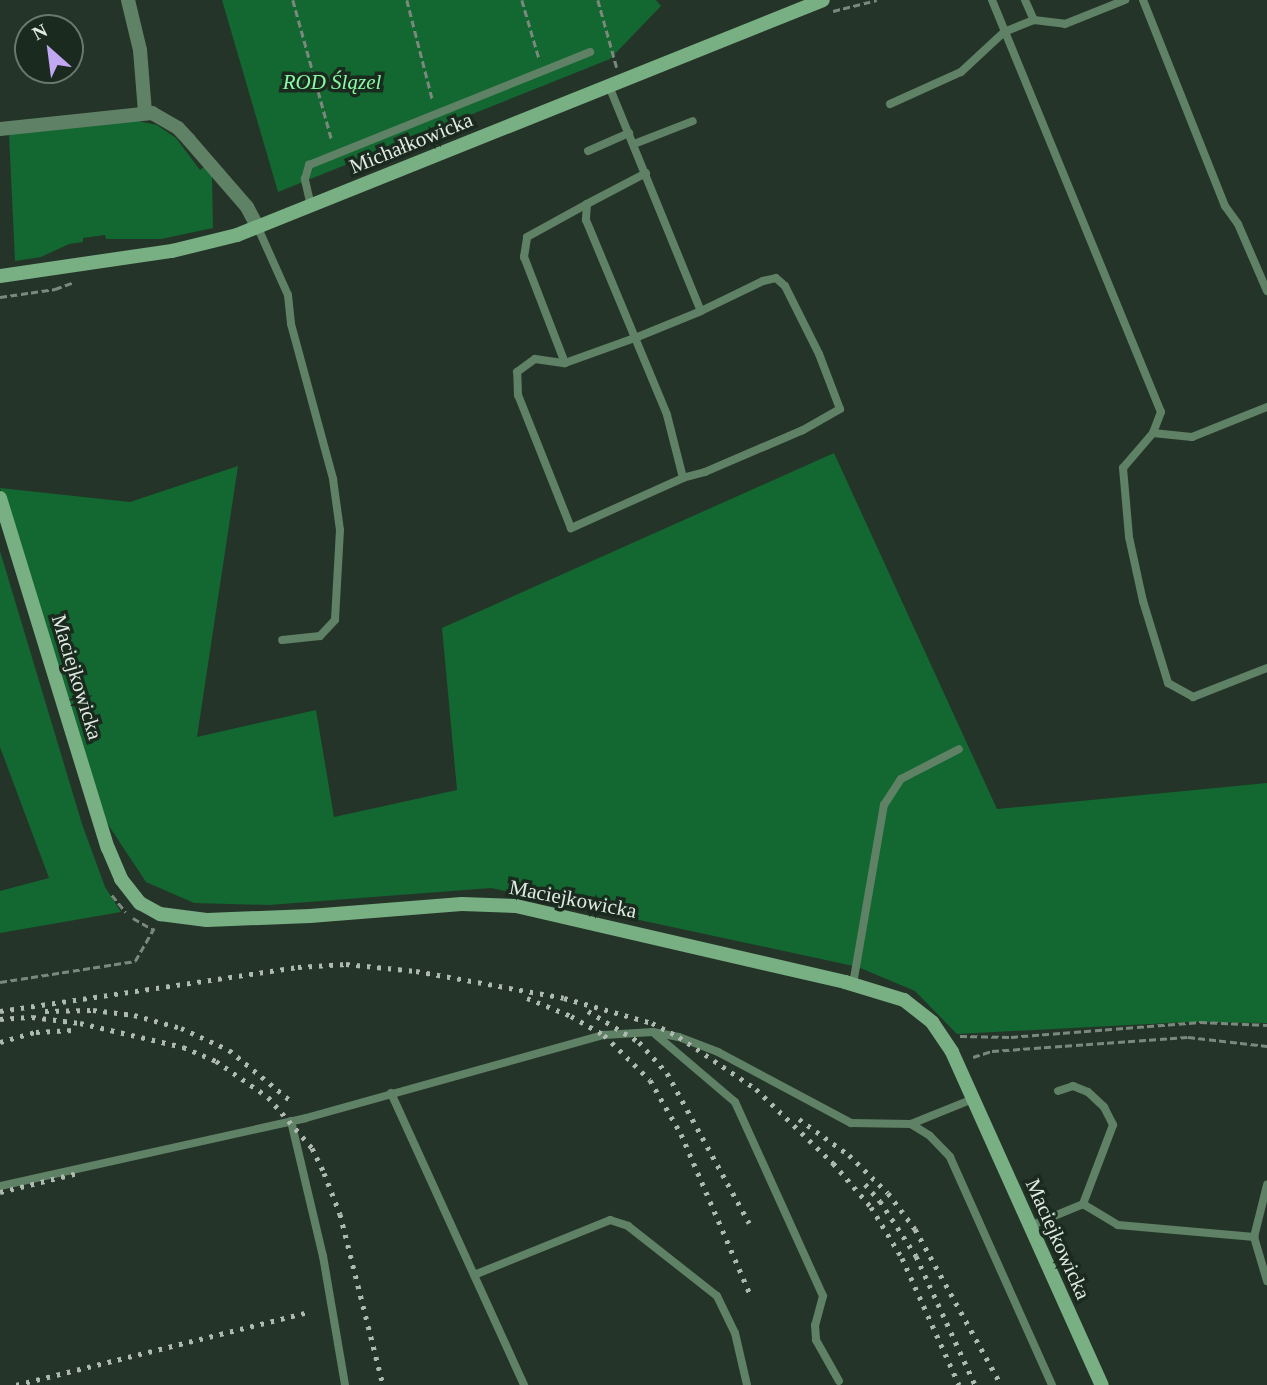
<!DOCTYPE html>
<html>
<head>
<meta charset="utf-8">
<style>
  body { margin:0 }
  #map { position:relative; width:1267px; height:1385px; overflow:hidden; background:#253428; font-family:"Times New Roman",serif }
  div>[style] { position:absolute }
  .green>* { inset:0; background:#136730 }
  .path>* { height:2.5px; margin-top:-1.25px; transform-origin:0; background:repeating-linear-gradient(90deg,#7b887e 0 7px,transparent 0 10.5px) }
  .lane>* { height:8px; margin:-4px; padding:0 4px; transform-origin:4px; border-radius:4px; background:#5f8165 }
  .street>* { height:14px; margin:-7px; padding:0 7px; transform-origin:7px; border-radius:7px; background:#5f8165 }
  .secondary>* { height:14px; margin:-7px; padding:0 7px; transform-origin:7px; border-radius:7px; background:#78af83 }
  .rail>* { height:5px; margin-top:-2.5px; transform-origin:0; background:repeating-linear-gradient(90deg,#aeb9b0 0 3.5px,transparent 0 10.5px) }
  span { translate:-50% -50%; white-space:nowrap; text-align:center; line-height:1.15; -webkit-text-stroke:7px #1b2a1e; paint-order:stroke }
  .park-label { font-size:21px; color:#8afba4; font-style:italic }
  .street-label { font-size:21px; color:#e1ebe3 }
  .north { position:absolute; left:14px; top:14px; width:70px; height:70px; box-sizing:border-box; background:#1b2a1e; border:2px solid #6a776d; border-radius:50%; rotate:332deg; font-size:19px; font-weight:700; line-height:28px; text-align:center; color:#e1ebe3 }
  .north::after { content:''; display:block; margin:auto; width:24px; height:32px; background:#c2a8f3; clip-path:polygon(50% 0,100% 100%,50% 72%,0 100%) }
</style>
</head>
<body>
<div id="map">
  <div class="green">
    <i style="clip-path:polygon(222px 0,656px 0,661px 6px,610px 59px,278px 192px)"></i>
    <i style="clip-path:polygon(138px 121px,157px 125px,176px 138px,200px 170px,204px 167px,212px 176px,213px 228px,161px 239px,106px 239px,105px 235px,83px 238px,83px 242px,69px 244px,41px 257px,15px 261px,9px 134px)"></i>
    <i style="clip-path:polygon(834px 453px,997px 809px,1267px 783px,1267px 1023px,1187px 1022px,957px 1034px,915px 991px,858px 967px,491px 888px,269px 905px,194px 903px,146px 882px,107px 823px,0 488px,130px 502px,238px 466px,197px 737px,316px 710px,334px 817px,457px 790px,442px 628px)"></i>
    <i style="clip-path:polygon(0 551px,82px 824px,105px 887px,121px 912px,0 933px,0 891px,49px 878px,0 747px)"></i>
  </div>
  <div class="path">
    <i style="left:293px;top:0;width:146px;rotate:74.5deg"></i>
    <i style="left:407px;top:0;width:104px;rotate:75.6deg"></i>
    <i style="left:522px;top:0;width:60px;rotate:73.7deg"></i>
    <i style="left:598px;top:0;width:71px;rotate:74.4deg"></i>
    <i style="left:833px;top:11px;width:45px;rotate:-14deg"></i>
    <i style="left:0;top:297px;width:56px;rotate:-8.3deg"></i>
    <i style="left:55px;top:289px;width:20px;rotate:-20deg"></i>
    <i style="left:112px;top:895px;width:22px;rotate:51deg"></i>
    <i style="left:133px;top:918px;width:22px;rotate:30deg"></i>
    <i style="left:0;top:982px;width:137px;rotate:-8.8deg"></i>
    <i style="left:135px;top:961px;width:38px;rotate:-60deg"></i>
    <i style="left:960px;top:1036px;width:51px;rotate:1.1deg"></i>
    <i style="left:1011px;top:1037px;width:190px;rotate:-4.5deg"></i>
    <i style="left:1200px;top:1022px;width:67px;rotate:2.6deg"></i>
    <i style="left:973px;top:1057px;width:20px;rotate:-18deg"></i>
    <i style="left:992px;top:1051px;width:196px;rotate:-4.1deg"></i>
    <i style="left:1188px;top:1037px;width:80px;rotate:6.5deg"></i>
  </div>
  <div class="lane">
    <i style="left:992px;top:0;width:445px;rotate:67.7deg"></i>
    <i style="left:1161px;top:412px;width:22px;rotate:111deg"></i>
    <i style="left:1153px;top:433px;width:46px;rotate:130.6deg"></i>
    <i style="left:1123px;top:468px;width:69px;rotate:85deg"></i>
    <i style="left:1129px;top:537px;width:66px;rotate:77.7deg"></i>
    <i style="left:1143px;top:601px;width:86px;rotate:73deg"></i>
    <i style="left:1168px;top:683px;width:29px;rotate:29deg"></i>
    <i style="left:1193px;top:697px;width:79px;rotate:-21.4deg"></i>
    <i style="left:1025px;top:0;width:22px;rotate:66deg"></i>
    <i style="left:1143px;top:0;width:222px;rotate:68.3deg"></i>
    <i style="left:1225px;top:206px;width:22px;rotate:54deg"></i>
    <i style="left:1238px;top:224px;width:73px;rotate:66.6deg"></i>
    <i style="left:609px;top:86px;width:243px;rotate:67.8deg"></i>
    <i style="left:890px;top:104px;width:78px;rotate:-24.3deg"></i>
    <i style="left:961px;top:72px;width:59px;rotate:-42.9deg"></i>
    <i style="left:1004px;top:32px;width:32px;rotate:-22deg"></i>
    <i style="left:1034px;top:20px;width:31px;rotate:7deg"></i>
    <i style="left:1065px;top:24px;width:65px;rotate:-21.8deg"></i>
    <i style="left:634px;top:144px;width:63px;rotate:-21.3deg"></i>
    <i style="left:588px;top:151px;width:45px;rotate:-23.7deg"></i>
    <i style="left:646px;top:173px;width:67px;rotate:152.3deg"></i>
    <i style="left:587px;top:204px;width:16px;rotate:94deg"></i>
    <i style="left:586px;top:220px;width:211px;rotate:67.4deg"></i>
    <i style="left:667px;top:415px;width:65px;rotate:75.7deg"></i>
    <i style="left:311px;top:206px;width:28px;rotate:-103deg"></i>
    <i style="left:305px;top:179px;width:15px;rotate:-74deg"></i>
    <i style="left:309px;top:165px;width:303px;rotate:-21.9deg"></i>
    <i style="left:258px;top:228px;width:73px;rotate:65.9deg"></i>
    <i style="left:288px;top:295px;width:29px;rotate:84deg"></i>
    <i style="left:291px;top:324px;width:161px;rotate:74.8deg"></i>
    <i style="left:333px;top:479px;width:51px;rotate:82.2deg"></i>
    <i style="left:340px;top:530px;width:90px;rotate:93.2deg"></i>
    <i style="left:335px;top:620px;width:22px;rotate:133deg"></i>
    <i style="left:320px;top:636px;width:38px;rotate:174deg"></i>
    <i style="left:776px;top:278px;width:12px;rotate:42deg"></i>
    <i style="left:785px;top:286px;width:76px;rotate:63.4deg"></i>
    <i style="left:819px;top:354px;width:59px;rotate:69.1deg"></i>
    <i style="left:840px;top:409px;width:43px;rotate:150.4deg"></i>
    <i style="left:803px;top:430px;width:107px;rotate:156.8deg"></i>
    <i style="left:705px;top:472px;width:23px;rotate:165deg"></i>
    <i style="left:683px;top:478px;width:123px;rotate:155.9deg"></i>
    <i style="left:571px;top:528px;width:143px;rotate:-111.7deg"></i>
    <i style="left:518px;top:395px;width:23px;rotate:-92deg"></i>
    <i style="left:517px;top:372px;width:22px;rotate:-36deg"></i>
    <i style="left:535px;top:359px;width:30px;rotate:8deg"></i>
    <i style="left:565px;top:363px;width:74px;rotate:-19.7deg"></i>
    <i style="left:635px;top:338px;width:71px;rotate:-22.2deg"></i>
    <i style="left:701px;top:311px;width:69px;rotate:-25.8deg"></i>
    <i style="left:763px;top:281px;width:13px;rotate:-13deg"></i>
    <i style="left:565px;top:363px;width:114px;rotate:-111.1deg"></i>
    <i style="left:524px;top:257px;width:20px;rotate:-81deg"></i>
    <i style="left:527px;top:237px;width:68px;rotate:-28.8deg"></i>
    <i style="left:1153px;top:433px;width:39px;rotate:6deg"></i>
    <i style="left:1192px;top:437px;width:81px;rotate:-21.8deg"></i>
    <i style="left:853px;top:984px;width:182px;rotate:-80.2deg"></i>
    <i style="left:884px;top:805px;width:31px;rotate:-57deg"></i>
    <i style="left:901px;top:779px;width:65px;rotate:-27.3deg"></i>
    <i style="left:655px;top:1034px;width:105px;rotate:40.4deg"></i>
    <i style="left:735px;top:1102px;width:213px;rotate:65.6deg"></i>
    <i style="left:823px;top:1296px;width:30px;rotate:105deg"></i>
    <i style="left:815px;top:1325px;width:15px;rotate:86deg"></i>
    <i style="left:816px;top:1340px;width:47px;rotate:60.7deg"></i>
    <i style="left:1058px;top:1091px;width:16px;rotate:-18deg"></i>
    <i style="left:1073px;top:1086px;width:16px;rotate:22deg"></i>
    <i style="left:1088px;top:1092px;width:22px;rotate:43deg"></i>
    <i style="left:1104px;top:1107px;width:20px;rotate:63deg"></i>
    <i style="left:1113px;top:1125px;width:85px;rotate:110.8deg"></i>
    <i style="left:391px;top:1093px;width:321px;rotate:65.5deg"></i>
    <i style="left:291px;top:1121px;width:139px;rotate:76.7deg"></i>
    <i style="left:323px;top:1256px;width:131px;rotate:80.3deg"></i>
    <i style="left:911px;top:1124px;width:22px;rotate:32deg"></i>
    <i style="left:930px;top:1136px;width:29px;rotate:46deg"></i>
    <i style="left:950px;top:1157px;width:250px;rotate:65.9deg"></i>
    <i style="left:0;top:1186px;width:313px;rotate:-12.5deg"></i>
    <i style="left:306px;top:1118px;width:309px;rotate:-15.6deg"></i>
    <i style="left:604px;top:1035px;width:49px;rotate:-3.5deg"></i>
    <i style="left:653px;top:1032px;width:26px;rotate:11deg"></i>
    <i style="left:679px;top:1037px;width:42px;rotate:21deg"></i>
    <i style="left:718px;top:1052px;width:151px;rotate:28.1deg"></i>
    <i style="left:851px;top:1123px;width:60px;rotate:1deg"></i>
    <i style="left:911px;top:1124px;width:67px;rotate:-22deg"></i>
    <i style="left:1030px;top:1226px;width:57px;rotate:-22.5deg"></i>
    <i style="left:1083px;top:1204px;width:41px;rotate:31deg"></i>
    <i style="left:1118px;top:1225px;width:137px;rotate:5deg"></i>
    <i style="left:1254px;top:1237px;width:46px;rotate:73.5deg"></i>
    <i style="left:1254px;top:1237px;width:54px;rotate:-76deg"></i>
    <i style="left:474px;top:1275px;width:147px;rotate:-22deg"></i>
    <i style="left:610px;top:1220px;width:19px;rotate:18deg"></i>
    <i style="left:628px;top:1226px;width:113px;rotate:38.2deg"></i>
    <i style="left:717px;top:1296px;width:41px;rotate:64.1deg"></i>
    <i style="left:735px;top:1333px;width:53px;rotate:77deg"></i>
  </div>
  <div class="street">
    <i style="left:128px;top:0;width:51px;rotate:76.5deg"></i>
    <i style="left:140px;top:50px;width:62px;rotate:85.4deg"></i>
    <i style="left:0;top:129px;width:153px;rotate:-6deg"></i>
    <i style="left:152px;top:113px;width:30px;rotate:30deg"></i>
    <i style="left:178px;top:128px;width:16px;rotate:47deg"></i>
    <i style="left:189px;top:140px;width:89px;rotate:49.1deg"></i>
    <i style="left:247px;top:207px;width:24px;rotate:62deg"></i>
  </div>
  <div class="secondary">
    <i style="left:0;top:276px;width:174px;rotate:-8.3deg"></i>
    <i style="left:172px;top:251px;width:67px;rotate:-13.8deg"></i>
    <i style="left:237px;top:235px;width:631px;rotate:-21.85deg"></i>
    <i style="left:0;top:498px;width:366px;rotate:72.9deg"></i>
    <i style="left:108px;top:848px;width:34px;rotate:67deg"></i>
    <i style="left:121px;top:879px;width:31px;rotate:52deg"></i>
    <i style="left:140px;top:903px;width:23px;rotate:29deg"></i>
    <i style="left:160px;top:914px;width:47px;rotate:7.3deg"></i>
    <i style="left:207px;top:920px;width:103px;rotate:-2.2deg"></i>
    <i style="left:310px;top:916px;width:152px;rotate:-4.5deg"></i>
    <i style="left:462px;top:904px;width:54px;rotate:2.1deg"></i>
    <i style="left:516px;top:906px;width:338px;rotate:13deg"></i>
    <i style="left:845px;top:982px;width:62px;rotate:17deg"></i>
    <i style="left:904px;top:1000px;width:36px;rotate:38deg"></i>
    <i style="left:932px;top:1022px;width:36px;rotate:56deg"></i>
    <i style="left:952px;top:1052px;width:365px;rotate:65.8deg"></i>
  </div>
  <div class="rail">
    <i style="left:527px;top:998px;width:48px;rotate:22.2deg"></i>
    <i style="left:571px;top:1016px;width:38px;rotate:30deg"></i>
    <i style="left:604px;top:1035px;width:64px;rotate:44.4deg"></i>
    <i style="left:650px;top:1080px;width:62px;rotate:60.1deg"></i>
    <i style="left:681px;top:1134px;width:174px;rotate:66.7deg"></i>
    <i style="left:0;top:1011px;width:301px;rotate:-8.4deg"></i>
    <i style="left:298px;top:967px;width:48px;rotate:-3.6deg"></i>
    <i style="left:346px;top:964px;width:70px;rotate:5.7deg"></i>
    <i style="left:416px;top:971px;width:150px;rotate:10.3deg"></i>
    <i style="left:564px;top:998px;width:91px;rotate:15.9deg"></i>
    <i style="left:652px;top:1023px;width:30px;rotate:27deg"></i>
    <i style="left:679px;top:1037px;width:93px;rotate:34deg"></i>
    <i style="left:756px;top:1089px;width:107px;rotate:43.9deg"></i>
    <i style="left:833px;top:1163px;width:58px;rotate:49.2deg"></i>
    <i style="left:871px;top:1207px;width:60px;rotate:58.7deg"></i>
    <i style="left:902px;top:1258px;width:139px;rotate:65.8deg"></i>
    <i style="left:45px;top:1011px;width:48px;rotate:-1.2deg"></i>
    <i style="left:93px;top:1010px;width:41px;rotate:7deg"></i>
    <i style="left:134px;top:1015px;width:49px;rotate:15.5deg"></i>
    <i style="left:181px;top:1028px;width:53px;rotate:24.6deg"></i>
    <i style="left:229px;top:1050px;width:82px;rotate:39.5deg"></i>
    <i style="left:588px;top:1011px;width:60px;rotate:31.3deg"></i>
    <i style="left:639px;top:1042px;width:42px;rotate:47.9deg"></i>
    <i style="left:667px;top:1073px;width:171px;rotate:61.3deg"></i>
    <i style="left:0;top:1019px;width:32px;rotate:-4deg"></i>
    <i style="left:32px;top:1017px;width:48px;rotate:7.1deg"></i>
    <i style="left:80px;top:1023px;width:106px;rotate:13.1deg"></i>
    <i style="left:183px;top:1047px;width:36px;rotate:23deg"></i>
    <i style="left:216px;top:1061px;width:63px;rotate:34.7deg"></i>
    <i style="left:268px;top:1097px;width:67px;rotate:49.2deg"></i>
    <i style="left:312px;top:1148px;width:28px;rotate:64deg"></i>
    <i style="left:324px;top:1173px;width:44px;rotate:68.7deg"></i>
    <i style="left:340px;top:1214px;width:176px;rotate:75.9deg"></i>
    <i style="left:0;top:1042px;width:37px;rotate:-16deg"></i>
    <i style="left:36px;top:1032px;width:37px;rotate:-3deg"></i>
    <i style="left:799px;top:1119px;width:62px;rotate:35.8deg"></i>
    <i style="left:849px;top:1155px;width:54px;rotate:44.3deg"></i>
    <i style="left:888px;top:1193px;width:45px;rotate:53.1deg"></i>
    <i style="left:915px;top:1229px;width:178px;rotate:61.1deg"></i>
    <i style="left:865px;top:1184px;width:23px;rotate:49deg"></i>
    <i style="left:880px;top:1201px;width:66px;rotate:56.8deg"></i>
    <i style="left:916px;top:1256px;width:142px;rotate:65.4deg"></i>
    <i style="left:0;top:1192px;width:80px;rotate:-13.7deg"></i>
    <i style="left:16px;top:1385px;width:298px;rotate:-14deg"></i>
  </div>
  <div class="park-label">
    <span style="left:332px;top:82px">ROD Ślązel</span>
  </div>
  <div class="street-label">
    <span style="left:411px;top:143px;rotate:-22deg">Michałkowicka</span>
    <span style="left:77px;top:677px;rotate:73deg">Maciejkowicka</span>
    <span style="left:573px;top:899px;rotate:11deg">Maciejkowicka</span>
    <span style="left:1058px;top:1239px;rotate:66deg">Maciejkowicka</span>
  </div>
  <div class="north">N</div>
</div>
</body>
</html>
